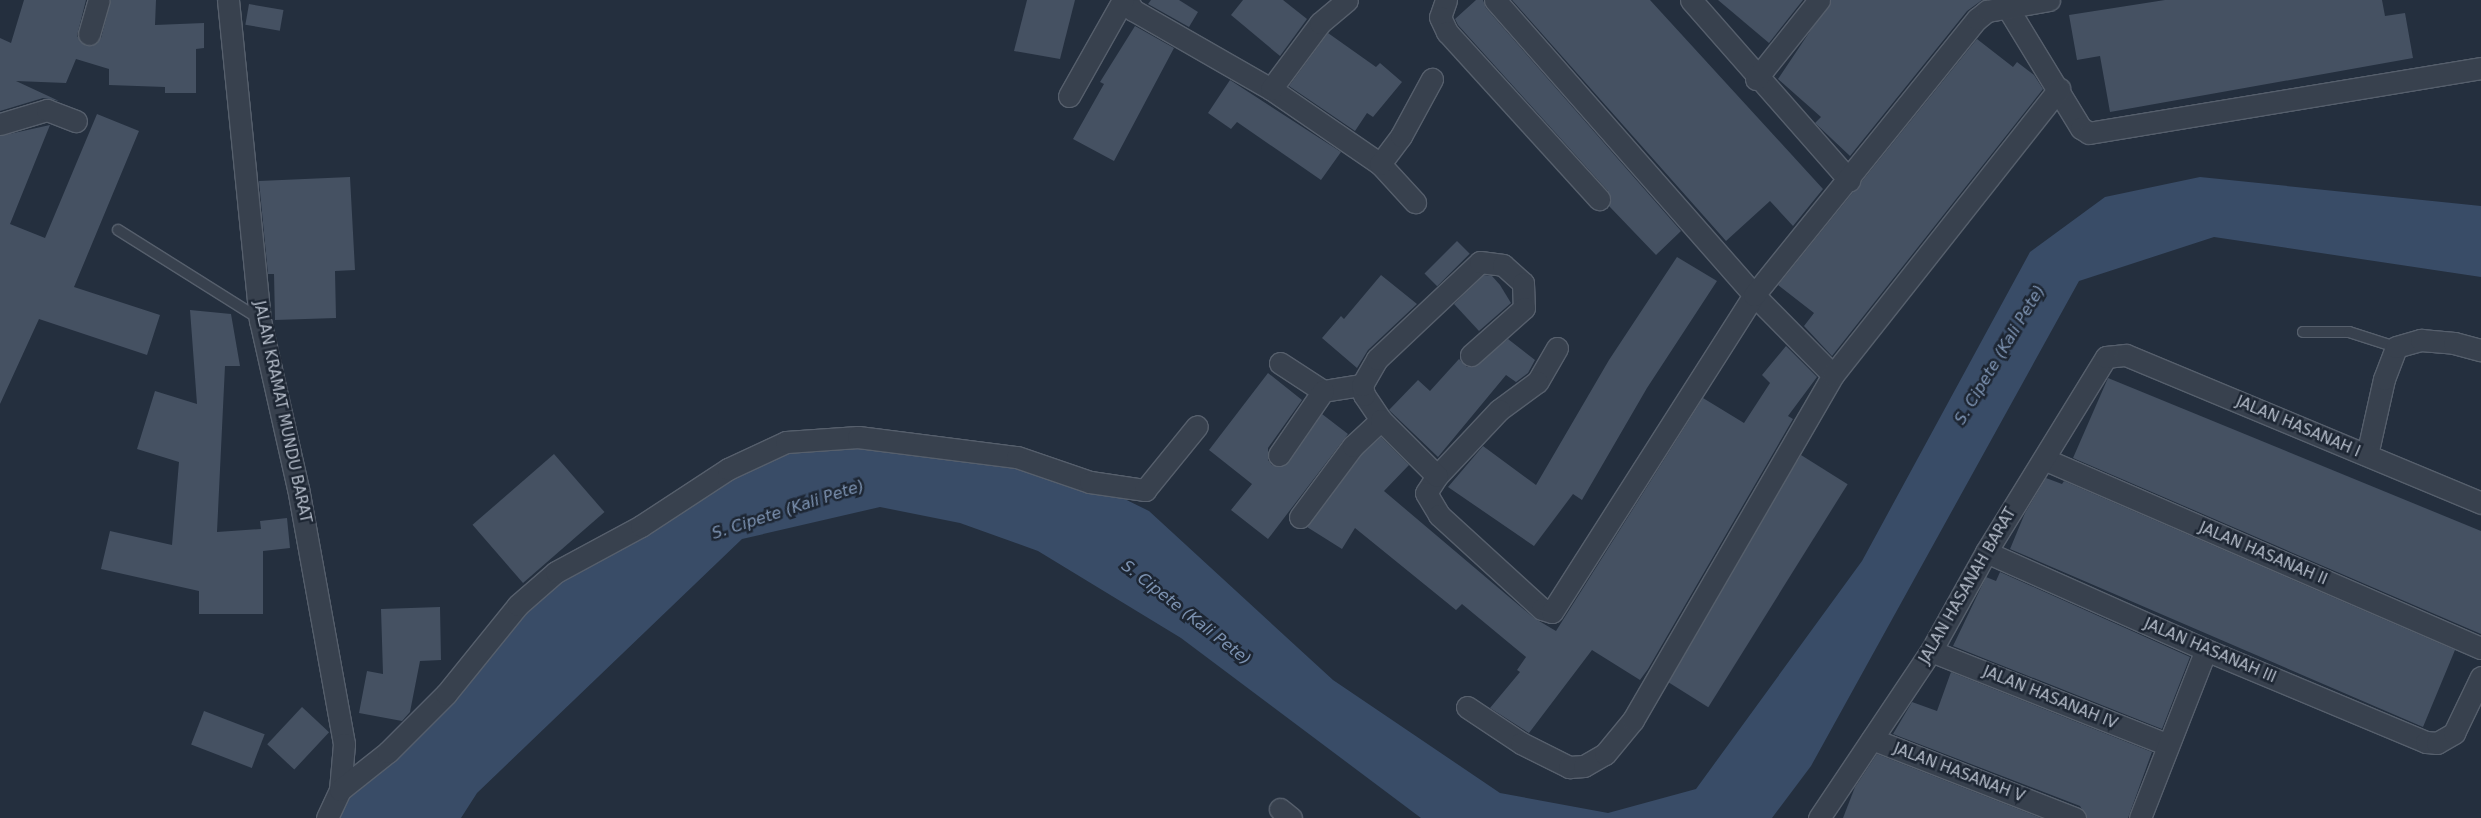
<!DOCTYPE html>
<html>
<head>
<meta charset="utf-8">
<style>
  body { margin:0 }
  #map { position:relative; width:2481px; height:818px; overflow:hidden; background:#242f3e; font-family:"DejaVu Sans",sans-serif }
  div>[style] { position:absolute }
  .water>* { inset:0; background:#394c67 }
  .building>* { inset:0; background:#455162; transform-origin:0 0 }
  .roads { filter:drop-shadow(1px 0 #565f6c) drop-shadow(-1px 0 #565f6c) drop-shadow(0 1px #565f6c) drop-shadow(0 -1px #565f6c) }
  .service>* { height:10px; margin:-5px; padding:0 5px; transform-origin:5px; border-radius:5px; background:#38414e }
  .minor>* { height:21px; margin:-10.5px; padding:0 10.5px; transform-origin:10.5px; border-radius:10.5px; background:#38414e }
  span { translate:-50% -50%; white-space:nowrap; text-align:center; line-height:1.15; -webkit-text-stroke:5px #1d2633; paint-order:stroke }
  .street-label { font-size:15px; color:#b4bcc9 }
  .water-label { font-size:16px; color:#7c92b1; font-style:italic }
</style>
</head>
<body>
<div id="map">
  <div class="water">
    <i style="clip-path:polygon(2200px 177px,2481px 206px,2481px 277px,2214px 237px,2079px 281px,1811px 766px,1772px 818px,1421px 818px,1181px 638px,1038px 551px,960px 523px,880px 507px,742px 539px,477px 793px,461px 818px,327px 818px,518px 605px,786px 442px,945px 451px,1090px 482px,1149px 511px,1333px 680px,1500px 793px,1608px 813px,1696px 789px,1862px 561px,2030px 252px,2105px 197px)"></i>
  </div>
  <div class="building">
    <i style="clip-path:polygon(24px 0,86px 0,77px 36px,86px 46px,92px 46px,101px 38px,111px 0,156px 0,155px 25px,204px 23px,204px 48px,196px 49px,196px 93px,165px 93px,165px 87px,109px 85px,109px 69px,76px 59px,66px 83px,16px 81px,59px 101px,43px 98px,0 111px,0 38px,11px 43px)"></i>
    <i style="clip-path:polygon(1027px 0,1075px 0,1060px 59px,1014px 51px)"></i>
    <i style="clip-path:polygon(1151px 0,1179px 0,1198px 12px,1189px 27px,1148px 4px)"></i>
    <i style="clip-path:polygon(1243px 0,1283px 0,1307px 19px,1280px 56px,1231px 15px)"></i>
    <i style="clip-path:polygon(1476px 0,1483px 0,1486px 8px,1681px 231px,1656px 255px,1609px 206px,1608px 191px,1458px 25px,1455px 19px)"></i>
    <i style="clip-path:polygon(1512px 0,1650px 0,1823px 189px,1793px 226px,1770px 201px,1726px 241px)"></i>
    <i style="clip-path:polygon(1718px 0,1803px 0,1769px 43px)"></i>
    <i style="clip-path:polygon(1831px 0,1982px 0,1967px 11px,1850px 156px,1815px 123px,1821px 117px,1778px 79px)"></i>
    <i style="clip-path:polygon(2165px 0,2382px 0,2385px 16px,2405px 13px,2413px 58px,2110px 112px,2100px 56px,2077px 60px,2069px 15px)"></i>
    <i style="left:249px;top:4px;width:35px;height:21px;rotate:10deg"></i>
    <i style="clip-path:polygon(1135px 26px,1174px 48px,1114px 161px,1073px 139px,1104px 84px,1100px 82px)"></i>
    <i style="clip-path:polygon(1328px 33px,1376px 67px,1380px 63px,1402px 82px,1373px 117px,1367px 113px,1355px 131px,1289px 86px)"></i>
    <i style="clip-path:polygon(1977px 39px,2013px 67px,2017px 62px,2034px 75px,2043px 89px,1832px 356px,1804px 326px,1814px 313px,1778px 285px)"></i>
    <i style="clip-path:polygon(1230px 80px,1341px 152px,1321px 180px,1237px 122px,1231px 129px,1208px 113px)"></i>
    <i style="clip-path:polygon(97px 114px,139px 131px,74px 287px,160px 315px,147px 355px,39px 319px,0 404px,0 136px,50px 125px,10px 224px,45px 238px)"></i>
    <i style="clip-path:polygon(350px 177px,355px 270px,335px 271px,336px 318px,275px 320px,274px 274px,268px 274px,259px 181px)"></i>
    <i style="left:1457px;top:241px;width:18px;height:46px;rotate:45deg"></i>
    <i style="clip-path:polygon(1677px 257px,1717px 281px,1647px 388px,1582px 500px,1573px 494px,1534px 546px,1448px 487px,1483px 446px,1536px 485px,1609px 360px)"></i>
    <i style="clip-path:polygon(1381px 275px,1417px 304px,1368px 350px,1357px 368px,1322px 338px,1341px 316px,1344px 319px)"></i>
    <i style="clip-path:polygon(1484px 275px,1492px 276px,1500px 285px,1511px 303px,1479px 331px,1454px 304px)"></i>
    <i style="clip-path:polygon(190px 310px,231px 314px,240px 366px,225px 366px,217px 532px,261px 529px,260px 521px,287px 518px,290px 548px,263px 551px,263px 614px,199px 614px,199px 591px,101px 569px,110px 531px,172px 545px,179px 462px,137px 449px,155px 391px,197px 404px)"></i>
    <i style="clip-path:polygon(1508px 339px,1535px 360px,1528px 373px,1516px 382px,1506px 375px,1438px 457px,1389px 410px,1418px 380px,1430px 391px,1459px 359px,1467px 367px,1474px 367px)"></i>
    <i style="clip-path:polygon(1786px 346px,1817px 377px,1788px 416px,1793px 419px,1648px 669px,1640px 680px,1592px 650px,1529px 733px,1490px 708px,1520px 672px,1517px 670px,1526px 657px,1462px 604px,1456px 610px,1355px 528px,1342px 549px,1307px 527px,1362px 454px,1381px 437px,1409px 465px,1384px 491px,1534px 618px,1556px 631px,1703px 398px,1744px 423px,1770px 383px,1762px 375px)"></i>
    <i style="clip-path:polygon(1268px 373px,1302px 400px,1268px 448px,1268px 460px,1272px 465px,1278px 467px,1289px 462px,1322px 414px,1348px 434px,1268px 539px,1231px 510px,1252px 484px,1209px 450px)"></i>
    <i style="clip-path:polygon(2108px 378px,2481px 531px,2481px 634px,2073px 458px)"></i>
    <i style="left:554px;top:454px;width:77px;height:108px;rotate:49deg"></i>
    <i style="left:1801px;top:455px;width:55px;height:263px;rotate:32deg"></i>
    <i style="clip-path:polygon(2046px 478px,2062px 484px,2064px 481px,2455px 650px,2423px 727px,2010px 549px,2025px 513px)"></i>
    <i style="clip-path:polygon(2000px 572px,2190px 657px,2162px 729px,1953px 646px,1986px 577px,1996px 581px)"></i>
    <i style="clip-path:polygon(440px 607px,441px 660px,420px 661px,410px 712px,402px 721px,359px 713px,367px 671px,383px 674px,381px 609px)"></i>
    <i style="clip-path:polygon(1951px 672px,2152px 752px,2128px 818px,2087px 818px,2080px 806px,1893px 734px,1912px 702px,1937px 711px)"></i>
    <i style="left:302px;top:707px;width:37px;height:51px;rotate:43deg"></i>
    <i style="left:204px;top:711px;width:65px;height:36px;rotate:21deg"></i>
    <i style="clip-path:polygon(1877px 754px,2041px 818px,1843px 818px,1855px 787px)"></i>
  </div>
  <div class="roads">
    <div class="service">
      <i style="left:118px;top:230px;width:168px;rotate:32.1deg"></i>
      <i style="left:2303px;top:332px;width:46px"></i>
      <i style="left:2349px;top:332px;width:49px;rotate:17.7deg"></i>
    </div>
    <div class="minor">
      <i style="left:228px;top:0;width:322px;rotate:84.3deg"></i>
      <i style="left:260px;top:320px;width:172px;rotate:77.3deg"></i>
      <i style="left:298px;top:488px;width:260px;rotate:79.8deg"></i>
      <i style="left:344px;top:744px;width:46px;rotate:95deg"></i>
      <i style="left:340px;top:790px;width:31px;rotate:115deg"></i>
      <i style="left:1127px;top:0;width:12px;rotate:59deg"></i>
      <i style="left:1133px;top:10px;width:159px;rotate:29.8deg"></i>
      <i style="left:1271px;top:89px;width:132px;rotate:34.5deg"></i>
      <i style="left:1380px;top:164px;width:52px;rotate:47.4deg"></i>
      <i style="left:1446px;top:0;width:18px;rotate:109deg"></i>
      <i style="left:1440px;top:17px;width:17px;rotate:65deg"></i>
      <i style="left:1447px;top:32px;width:226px;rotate:47.7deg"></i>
      <i style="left:1495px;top:0;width:393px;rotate:48.7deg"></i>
      <i style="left:1754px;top:295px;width:112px;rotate:45.4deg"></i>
      <i style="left:1691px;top:0;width:240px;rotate:48.7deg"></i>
      <i style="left:2007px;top:7px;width:142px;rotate:58.6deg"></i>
      <i style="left:2081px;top:128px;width:9px;rotate:32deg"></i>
      <i style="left:2089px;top:133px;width:397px;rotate:-9.4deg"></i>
      <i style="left:89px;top:34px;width:35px;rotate:-74deg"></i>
      <i style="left:1756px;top:79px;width:101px;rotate:-51.4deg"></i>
      <i style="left:1271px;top:89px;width:82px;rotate:-53.4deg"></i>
      <i style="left:1320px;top:23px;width:35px;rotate:-40deg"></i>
      <i style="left:1069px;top:96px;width:110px;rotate:-60.6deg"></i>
      <i style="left:0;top:124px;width:49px;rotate:-16.6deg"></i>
      <i style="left:47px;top:110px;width:31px;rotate:21deg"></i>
      <i style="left:1380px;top:164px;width:35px;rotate:-53deg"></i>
      <i style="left:1401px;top:136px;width:65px;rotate:-61.5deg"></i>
      <i style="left:1557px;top:348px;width:39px;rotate:120deg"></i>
      <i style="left:1537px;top:382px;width:47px;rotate:143.6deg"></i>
      <i style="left:1499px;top:410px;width:91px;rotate:133.2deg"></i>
      <i style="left:1437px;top:476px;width:20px;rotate:123deg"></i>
      <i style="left:1426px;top:493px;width:26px;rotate:59deg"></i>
      <i style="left:1439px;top:515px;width:139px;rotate:42.4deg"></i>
      <i style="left:1542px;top:609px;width:10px;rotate:17deg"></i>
      <i style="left:1552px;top:612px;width:376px;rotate:-57.5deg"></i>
      <i style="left:1754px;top:295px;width:355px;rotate:-51.1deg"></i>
      <i style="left:1977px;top:19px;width:13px;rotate:-39deg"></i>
      <i style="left:1987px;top:11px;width:63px;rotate:-10.1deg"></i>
      <i style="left:1280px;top:363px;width:51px;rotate:33.1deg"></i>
      <i style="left:1323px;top:391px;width:39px;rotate:-9deg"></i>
      <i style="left:1381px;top:420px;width:30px;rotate:-124deg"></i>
      <i style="left:1364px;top:395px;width:10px;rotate:-101deg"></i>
      <i style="left:1362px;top:385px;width:30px;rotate:-60deg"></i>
      <i style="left:1377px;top:359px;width:141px;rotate:-43.3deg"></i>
      <i style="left:1480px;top:262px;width:23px;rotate:7deg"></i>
      <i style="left:1503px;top:265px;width:27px;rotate:42deg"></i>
      <i style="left:1523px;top:283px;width:25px;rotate:88deg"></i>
      <i style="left:1524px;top:308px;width:71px;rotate:138.4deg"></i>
      <i style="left:1279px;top:455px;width:78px;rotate:-55.5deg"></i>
      <i style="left:2367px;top:455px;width:78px;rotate:-77.4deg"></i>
      <i style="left:2384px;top:379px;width:34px;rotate:-69deg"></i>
      <i style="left:2396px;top:347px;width:26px;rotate:-16deg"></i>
      <i style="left:2421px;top:340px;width:33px;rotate:5deg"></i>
      <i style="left:2454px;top:343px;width:28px;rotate:15deg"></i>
      <i style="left:2044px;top:459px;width:476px;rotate:23.4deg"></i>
      <i style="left:1300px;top:517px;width:89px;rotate:-53.3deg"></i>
      <i style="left:1353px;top:446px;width:38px;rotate:-43deg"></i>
      <i style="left:1381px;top:420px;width:79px;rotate:45deg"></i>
      <i style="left:1986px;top:552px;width:241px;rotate:24deg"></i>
      <i style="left:2206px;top:650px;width:238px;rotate:22.7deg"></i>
      <i style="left:2426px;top:742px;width:11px;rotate:5deg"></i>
      <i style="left:2437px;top:743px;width:20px;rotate:-30deg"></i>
      <i style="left:2454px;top:733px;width:62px;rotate:-64.3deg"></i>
      <i style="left:1931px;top:651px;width:255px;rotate:21.6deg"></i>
      <i style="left:1467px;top:707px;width:65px;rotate:33.7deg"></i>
      <i style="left:1521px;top:743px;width:54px;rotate:26.6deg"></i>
      <i style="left:1569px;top:767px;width:15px;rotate:-4deg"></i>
      <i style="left:1584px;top:766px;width:24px;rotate:-30deg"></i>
      <i style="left:1605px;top:754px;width:44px;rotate:-50.5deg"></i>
      <i style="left:1633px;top:720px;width:399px;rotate:-59.9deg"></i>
      <i style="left:1833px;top:375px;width:365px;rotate:-51.7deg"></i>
      <i style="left:1872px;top:739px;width:218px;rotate:21.3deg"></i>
      <i style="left:340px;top:790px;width:61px;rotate:-38.4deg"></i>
      <i style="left:388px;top:752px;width:82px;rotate:-45deg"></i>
      <i style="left:446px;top:694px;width:114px;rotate:-51deg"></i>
      <i style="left:518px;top:605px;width:50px;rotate:-41deg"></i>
      <i style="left:556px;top:572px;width:97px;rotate:-28.4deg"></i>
      <i style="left:641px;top:526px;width:104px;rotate:-33.2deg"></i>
      <i style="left:728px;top:469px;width:64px;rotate:-25deg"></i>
      <i style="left:786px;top:442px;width:72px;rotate:-4deg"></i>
      <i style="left:858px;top:437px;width:160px;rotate:7.2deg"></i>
      <i style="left:1017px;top:457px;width:77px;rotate:18.9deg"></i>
      <i style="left:1090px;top:482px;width:56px;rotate:8.3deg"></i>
      <i style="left:1145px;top:490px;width:82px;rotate:-50.9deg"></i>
      <i style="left:1280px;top:809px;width:14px;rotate:39deg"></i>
      <i style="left:1819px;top:818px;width:201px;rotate:-56.2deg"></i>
      <i style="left:1931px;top:651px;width:113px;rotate:-60.9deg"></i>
      <i style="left:1986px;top:552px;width:229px;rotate:-58.4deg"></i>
      <i style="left:2106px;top:357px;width:20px;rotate:-6deg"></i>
      <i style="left:2126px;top:355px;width:385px;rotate:22.6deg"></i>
      <i style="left:2140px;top:818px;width:180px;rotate:-68.6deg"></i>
    </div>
  </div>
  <div class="street-label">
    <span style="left:282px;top:412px;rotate:78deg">JALAN KRAMAT MUNDU BARAT</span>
    <span style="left:2298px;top:427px;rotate:23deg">JALAN HASANAH I</span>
    <span style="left:2263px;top:554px;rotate:23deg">JALAN HASANAH II</span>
    <span style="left:1968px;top:586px;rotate:-60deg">JALAN HASANAH BARAT</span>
    <span style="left:2210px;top:651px;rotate:23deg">JALAN HASANAH III</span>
    <span style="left:2050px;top:698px;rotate:22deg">JALAN HASANAH IV</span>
    <span style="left:1959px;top:773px;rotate:21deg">JALAN HASANAH V</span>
  </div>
  <div class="water-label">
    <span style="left:2000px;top:355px;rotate:-59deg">S. Cipete (Kali Pete)</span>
    <span style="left:788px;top:510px;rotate:-18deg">S. Cipete (Kali Pete)</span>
    <span style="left:1186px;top:613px;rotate:38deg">S. Cipete (Kali Pete)</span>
  </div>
</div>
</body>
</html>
